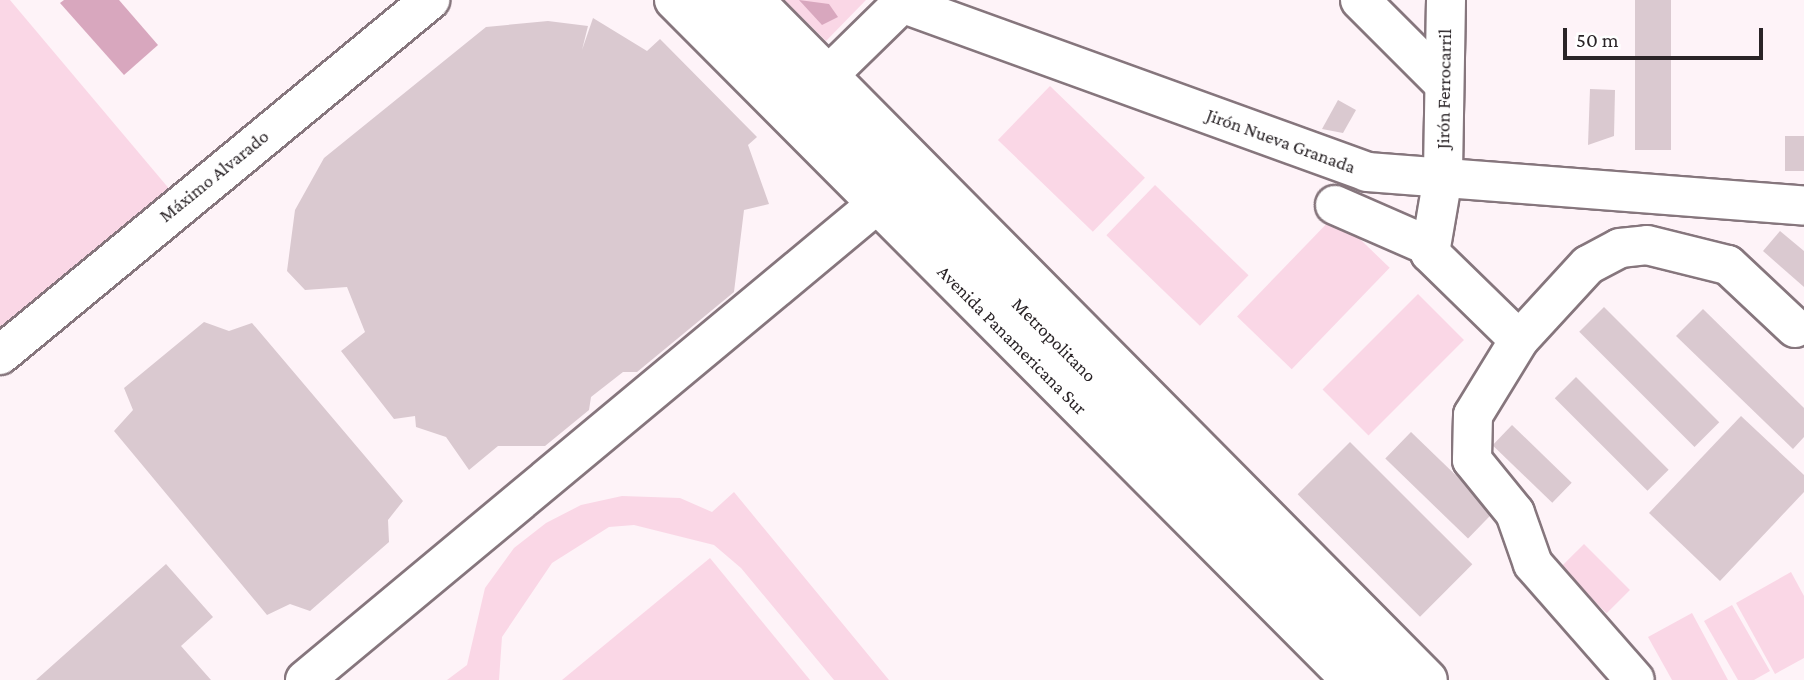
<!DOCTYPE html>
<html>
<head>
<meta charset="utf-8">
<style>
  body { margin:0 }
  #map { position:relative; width:1804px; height:680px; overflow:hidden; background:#fef3f8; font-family:"Crimson Pro",serif }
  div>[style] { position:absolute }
  .green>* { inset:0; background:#fad7e6; transform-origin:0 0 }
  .water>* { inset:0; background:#d8a7be }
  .building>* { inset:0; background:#dac9d0; transform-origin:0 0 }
  .roads { filter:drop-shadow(2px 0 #86767d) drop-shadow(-2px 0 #86767d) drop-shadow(0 2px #86767d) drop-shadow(0 -2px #86767d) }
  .minor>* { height:38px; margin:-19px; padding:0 19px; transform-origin:19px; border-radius:19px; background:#fff }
  .major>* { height:38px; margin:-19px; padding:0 19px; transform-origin:19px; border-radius:19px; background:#fff }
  span { translate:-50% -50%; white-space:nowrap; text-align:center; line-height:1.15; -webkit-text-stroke:5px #fff; paint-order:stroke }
  .street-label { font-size:19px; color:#2a2427 }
  .scale { position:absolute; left:1563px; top:28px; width:200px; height:32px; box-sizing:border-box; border:4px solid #2a2427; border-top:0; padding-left:9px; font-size:21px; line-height:24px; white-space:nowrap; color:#2a2427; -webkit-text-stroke:5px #fff; paint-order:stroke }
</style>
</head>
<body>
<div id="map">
  <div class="green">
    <i style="clip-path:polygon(0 0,10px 0,171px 191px,0 332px)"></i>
    <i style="clip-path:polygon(784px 0,866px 0,826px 41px)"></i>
    <i style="left:1050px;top:86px;width:132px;height:75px;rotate:44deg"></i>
    <i style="left:1155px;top:185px;width:130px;height:70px;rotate:44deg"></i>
    <i style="left:1335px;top:215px;width:76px;height:141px;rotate:44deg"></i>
    <i style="left:1418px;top:294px;width:65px;height:135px;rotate:45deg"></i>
    <i style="clip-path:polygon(734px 492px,889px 680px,834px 680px,741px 568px,714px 545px,634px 525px,609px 527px,552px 563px,502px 637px,499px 680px,447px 680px,467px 665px,485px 588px,514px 548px,546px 523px,581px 505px,622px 496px,680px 498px,712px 512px)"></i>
    <i style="left:1584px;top:544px;width:65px;height:33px;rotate:45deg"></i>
    <i style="clip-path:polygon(710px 558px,810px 680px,562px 680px)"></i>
    <i style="clip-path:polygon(1791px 572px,1804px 596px,1804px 658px,1775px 674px,1736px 603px)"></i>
    <i style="clip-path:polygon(1732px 605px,1770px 671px,1754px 680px,1738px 680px,1704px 621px)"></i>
    <i style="clip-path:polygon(1692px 613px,1728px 680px,1672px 680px,1648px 637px)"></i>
  </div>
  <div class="water">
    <i style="clip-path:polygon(64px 0,119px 0,158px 45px,124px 75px,60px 3px)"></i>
    <i style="clip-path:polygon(799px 0,829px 4px,838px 17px,822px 25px)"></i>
  </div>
  <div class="building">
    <i style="left:1635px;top:0;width:36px;height:150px"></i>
    <i style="clip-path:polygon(593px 18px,647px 51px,660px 39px,757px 137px,748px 145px,769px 204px,744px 210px,734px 292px,637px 372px,623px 372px,591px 397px,589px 410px,545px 446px,498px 446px,469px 470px,446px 437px,416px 427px,415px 416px,394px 419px,341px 351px,365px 332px,347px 287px,305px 290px,287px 271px,295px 210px,324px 158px,486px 27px,548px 21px,588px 26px,582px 50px)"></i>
    <i style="clip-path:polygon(1590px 89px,1615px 90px,1614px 136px,1588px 145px)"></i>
    <i style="clip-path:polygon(1338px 100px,1356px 110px,1343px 133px,1322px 129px)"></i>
    <i style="left:1785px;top:136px;width:19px;height:35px"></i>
    <i style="clip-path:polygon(1780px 231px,1804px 251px,1804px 287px,1763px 251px)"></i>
    <i style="left:1604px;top:307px;width:163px;height:35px;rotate:45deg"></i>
    <i style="clip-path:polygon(1703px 309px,1804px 408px,1804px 437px,1793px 449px,1676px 336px)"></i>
    <i style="clip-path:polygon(204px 322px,229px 331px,252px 323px,403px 501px,388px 520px,389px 542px,310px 611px,290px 604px,267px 615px,114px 431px,133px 410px,124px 388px)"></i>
    <i style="left:1576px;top:377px;width:131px;height:30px;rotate:45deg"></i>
    <i style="clip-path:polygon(1741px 416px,1804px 475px,1804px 492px,1720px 581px,1649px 513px)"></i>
    <i style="left:1512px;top:425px;width:83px;height:28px;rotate:44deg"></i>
    <i style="left:1411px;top:432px;width:115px;height:37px;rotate:44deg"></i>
    <i style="left:1350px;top:442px;width:173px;height:74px;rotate:45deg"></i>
    <i style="clip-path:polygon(166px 564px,213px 617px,181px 646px,211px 680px,36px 680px)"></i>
  </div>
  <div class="roads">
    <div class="minor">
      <i style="left:714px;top:0;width:962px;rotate:45deg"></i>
      <i style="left:1360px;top:0;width:117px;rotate:45deg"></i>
      <i style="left:1446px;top:0;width:177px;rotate:91deg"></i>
      <i style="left:1443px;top:177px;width:77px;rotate:99.7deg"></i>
      <i style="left:1430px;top:253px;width:124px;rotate:44.3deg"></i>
      <i style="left:1519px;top:340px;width:88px;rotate:121.5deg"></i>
      <i style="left:1473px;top:415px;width:45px;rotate:91.3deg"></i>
      <i style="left:1472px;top:460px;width:68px;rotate:50.9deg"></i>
      <i style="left:1515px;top:513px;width:54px;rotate:70.6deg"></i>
      <i style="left:1533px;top:564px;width:154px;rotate:48.7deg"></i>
      <i style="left:901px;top:3px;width:496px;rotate:19.9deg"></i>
      <i style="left:1367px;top:172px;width:438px;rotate:4.4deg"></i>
      <i style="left:804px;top:99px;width:141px;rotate:-44.4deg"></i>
      <i style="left:1335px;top:205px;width:103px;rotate:23.6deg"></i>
      <i style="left:1519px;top:340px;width:102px;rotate:-47.4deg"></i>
      <i style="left:1588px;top:265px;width:36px;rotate:-28deg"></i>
      <i style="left:1620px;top:248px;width:27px;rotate:-6deg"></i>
      <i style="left:1647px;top:245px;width:83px;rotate:13.9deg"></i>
      <i style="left:1728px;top:265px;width:92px;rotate:43.2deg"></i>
      <i style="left:0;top:355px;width:558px;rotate:-39.54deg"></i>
      <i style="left:305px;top:680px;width:744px;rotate:-39.77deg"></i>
    </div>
    <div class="major">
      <i style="left:674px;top:0;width:960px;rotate:45.13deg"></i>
      <i style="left:754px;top:0;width:957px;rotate:45.25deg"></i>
    </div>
  </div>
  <div class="street-label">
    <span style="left:1444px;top:89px;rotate:-89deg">Jirón Ferrocarril</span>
    <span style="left:1281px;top:141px;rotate:20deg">Jirón Nueva Granada</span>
    <span style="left:214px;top:176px;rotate:-39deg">Máximo Alvarado</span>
    <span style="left:1012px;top:340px;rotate:45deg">Avenida Panamericana Sur</span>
    <span style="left:1054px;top:340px;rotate:45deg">Metropolitano</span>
  </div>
  <div class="scale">50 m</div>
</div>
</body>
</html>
